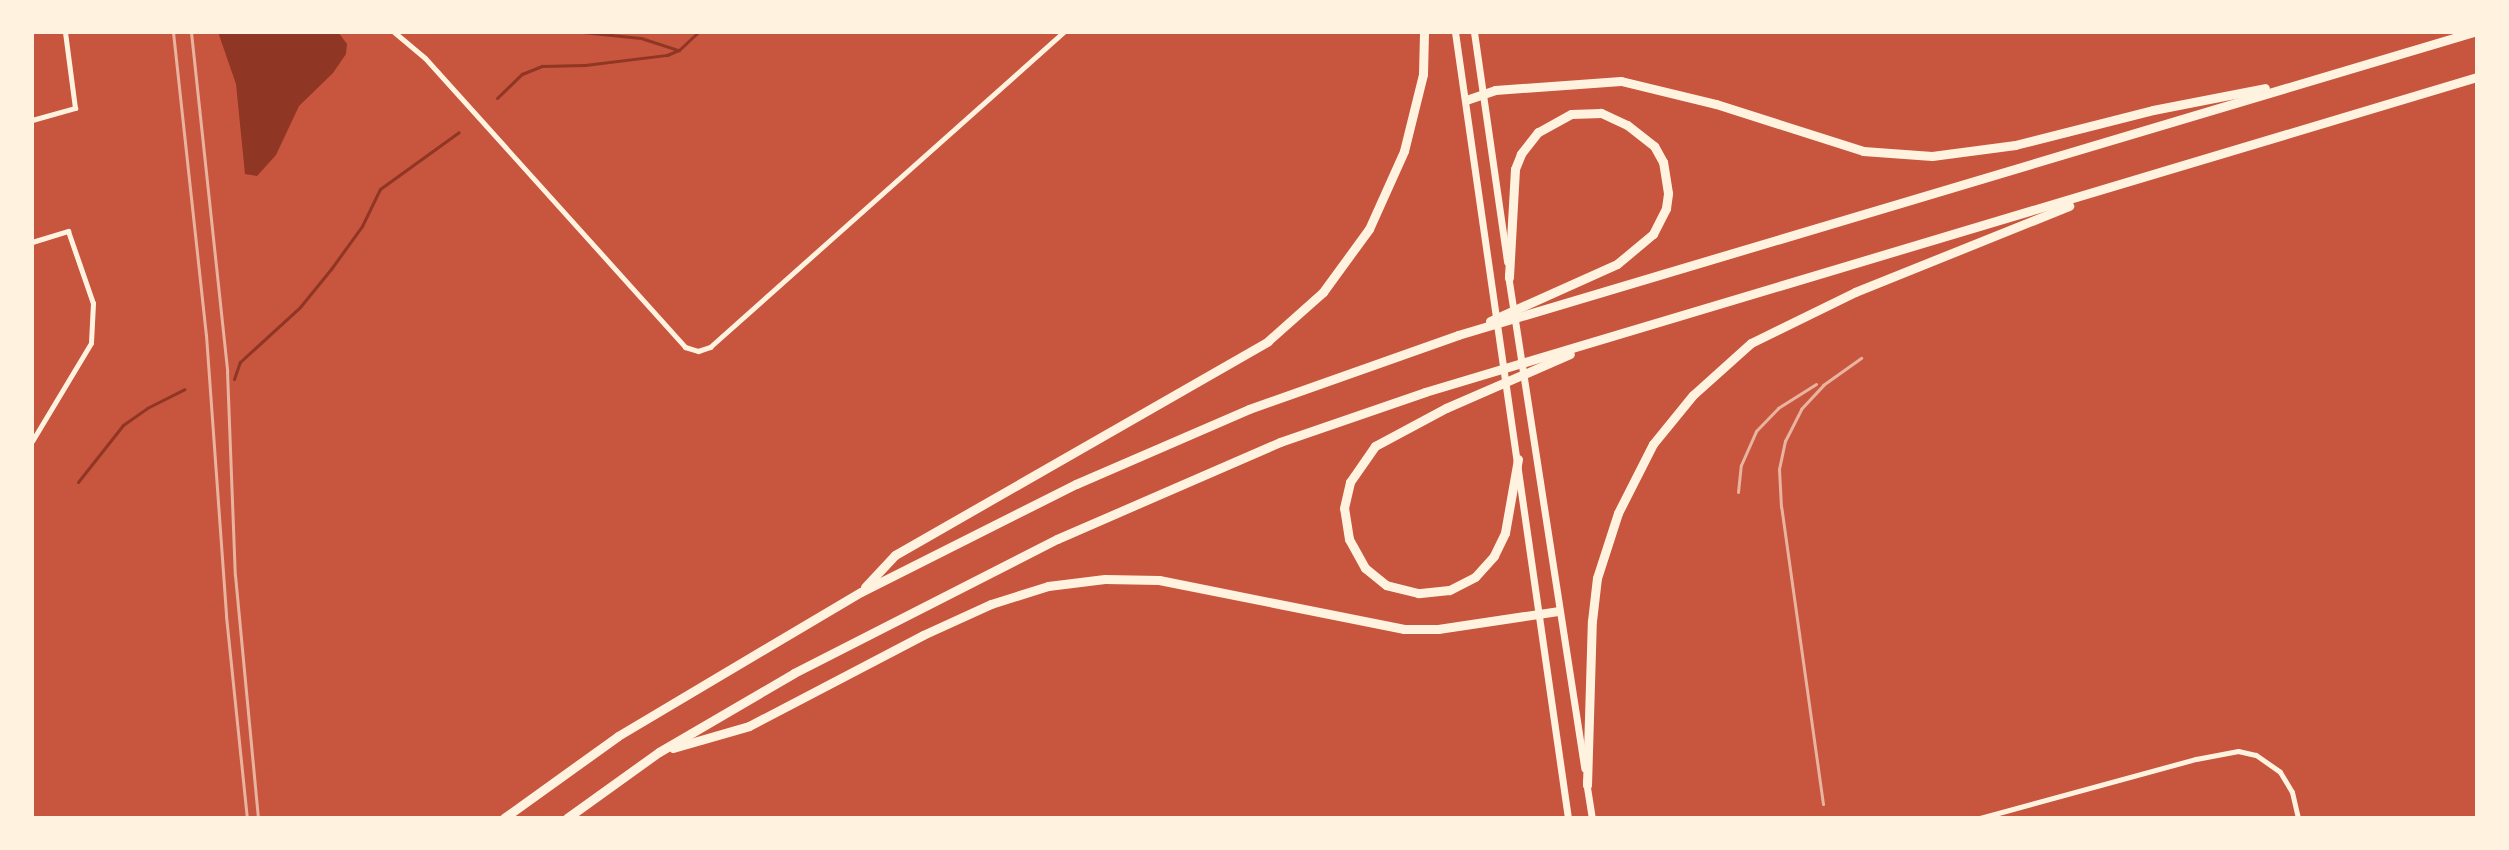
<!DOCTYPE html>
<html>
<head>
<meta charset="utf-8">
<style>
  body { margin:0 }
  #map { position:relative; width:2509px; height:850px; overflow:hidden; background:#c8553d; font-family:"PT Sans Narrow",sans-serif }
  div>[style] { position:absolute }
  .water>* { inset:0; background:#8f3625 }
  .stream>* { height:3px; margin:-1.5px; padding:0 1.5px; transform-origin:1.5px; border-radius:1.5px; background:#8f3625 }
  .minor>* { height:5px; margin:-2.5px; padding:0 2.5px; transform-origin:2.5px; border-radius:2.5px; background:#fff3e0 }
  .secondary>* { height:7px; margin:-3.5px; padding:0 3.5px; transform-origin:3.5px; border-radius:3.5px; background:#fff3e0 }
  .motorway>* { height:9px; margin:-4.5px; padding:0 4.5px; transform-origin:4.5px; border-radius:4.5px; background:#fff3e0 }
  .rail>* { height:3px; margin:-1.5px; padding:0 1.5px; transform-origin:1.5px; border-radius:1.5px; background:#e9b49f }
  span { translate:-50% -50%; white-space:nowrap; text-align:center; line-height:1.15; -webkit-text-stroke:7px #fff3e0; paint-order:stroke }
  .frame { position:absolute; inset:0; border:34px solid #fff3e0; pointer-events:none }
</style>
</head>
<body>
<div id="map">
  <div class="water">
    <i style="clip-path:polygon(218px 32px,338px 32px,347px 44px,346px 54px,333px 73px,299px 106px,276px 155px,257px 176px,245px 174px,236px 84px)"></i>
  </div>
  <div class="stream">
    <i style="left:582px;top:32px;width:59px;rotate:5.8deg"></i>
    <i style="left:641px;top:38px;width:40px;rotate:18deg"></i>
    <i style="left:497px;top:98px;width:35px;rotate:-44deg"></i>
    <i style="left:522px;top:74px;width:22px;rotate:-22deg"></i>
    <i style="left:542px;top:66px;width:43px;rotate:-1.3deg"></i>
    <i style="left:585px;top:65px;width:83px;rotate:-7deg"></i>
    <i style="left:667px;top:55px;width:13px;rotate:-23deg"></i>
    <i style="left:679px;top:50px;width:26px;rotate:-43deg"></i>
    <i style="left:234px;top:379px;width:18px;rotate:-71deg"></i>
    <i style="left:240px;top:362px;width:81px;rotate:-42.5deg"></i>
    <i style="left:300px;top:307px;width:49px;rotate:-50.8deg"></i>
    <i style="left:331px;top:269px;width:53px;rotate:-54.2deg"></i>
    <i style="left:362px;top:226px;width:41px;rotate:-64.1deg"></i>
    <i style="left:380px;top:189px;width:97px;rotate:-35.8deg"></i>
    <i style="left:78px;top:482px;width:73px;rotate:-51.7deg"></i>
    <i style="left:123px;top:425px;width:29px;rotate:-35deg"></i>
    <i style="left:147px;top:408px;width:42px;rotate:-26.6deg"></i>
  </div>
  <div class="minor">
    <i style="left:394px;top:32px;width:40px;rotate:40deg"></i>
    <i style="left:425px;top:58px;width:389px;rotate:48deg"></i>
    <i style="left:685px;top:347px;width:14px;rotate:17deg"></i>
    <i style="left:698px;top:351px;width:13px;rotate:-18deg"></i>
    <i style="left:710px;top:347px;width:474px;rotate:-41.7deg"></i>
    <i style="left:32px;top:120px;width:45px;rotate:-15.6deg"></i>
    <i style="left:75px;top:108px;width:77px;rotate:-97.5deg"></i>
    <i style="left:32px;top:242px;width:38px;rotate:-17deg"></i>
    <i style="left:68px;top:231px;width:76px;rotate:70.9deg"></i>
    <i style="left:93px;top:303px;width:40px;rotate:92.9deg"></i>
    <i style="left:91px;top:343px;width:114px;rotate:121deg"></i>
    <i style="left:1980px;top:818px;width:224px;rotate:-15.3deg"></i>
    <i style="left:2196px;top:759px;width:43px;rotate:-10.8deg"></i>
    <i style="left:2238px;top:751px;width:18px;rotate:13deg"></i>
    <i style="left:2256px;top:755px;width:29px;rotate:35deg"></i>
    <i style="left:2280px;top:772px;width:23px;rotate:59deg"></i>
    <i style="left:2292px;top:792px;width:27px;rotate:77deg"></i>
  </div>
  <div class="secondary">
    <i style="left:1455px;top:32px;width:794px;rotate:81.82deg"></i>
    <i style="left:1474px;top:32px;width:232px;rotate:81.8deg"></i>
    <i style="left:1508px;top:275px;width:499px;rotate:81.2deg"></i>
    <i style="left:1586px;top:781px;width:37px;rotate:81deg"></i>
  </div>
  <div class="motorway">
    <i style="left:1466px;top:100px;width:31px;rotate:-19deg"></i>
    <i style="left:1495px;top:90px;width:126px;rotate:-4.1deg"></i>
    <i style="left:1621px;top:81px;width:98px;rotate:13.6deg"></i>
    <i style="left:1716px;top:104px;width:154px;rotate:17.7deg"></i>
    <i style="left:1863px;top:151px;width:69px;rotate:4.1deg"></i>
    <i style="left:1932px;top:156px;width:84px;rotate:-7.5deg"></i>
    <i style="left:2015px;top:145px;width:142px;rotate:-14.2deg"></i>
    <i style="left:2153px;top:110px;width:114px;rotate:-11.1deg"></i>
    <i style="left:1490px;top:321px;width:139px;rotate:-24.2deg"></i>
    <i style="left:1617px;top:264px;width:47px;rotate:-39.8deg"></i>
    <i style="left:1653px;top:234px;width:29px;rotate:-63deg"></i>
    <i style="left:1666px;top:208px;width:15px;rotate:-82deg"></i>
    <i style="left:1668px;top:193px;width:31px;rotate:-99deg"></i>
    <i style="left:1663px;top:162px;width:18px;rotate:-119deg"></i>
    <i style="left:1654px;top:146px;width:34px;rotate:-142deg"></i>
    <i style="left:1627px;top:125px;width:29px;rotate:-155deg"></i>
    <i style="left:1601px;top:113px;width:30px;rotate:178deg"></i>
    <i style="left:1571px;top:114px;width:38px;rotate:151deg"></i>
    <i style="left:1538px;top:132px;width:28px;rotate:128deg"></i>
    <i style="left:1521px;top:154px;width:16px;rotate:112deg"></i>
    <i style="left:1515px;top:169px;width:109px;rotate:93.2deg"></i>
    <i style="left:1518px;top:459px;width:75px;rotate:100deg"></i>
    <i style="left:1505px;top:533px;width:25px;rotate:116deg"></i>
    <i style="left:1494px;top:556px;width:28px;rotate:132deg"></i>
    <i style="left:1475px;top:577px;width:29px;rotate:153deg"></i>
    <i style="left:1449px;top:590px;width:31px;rotate:174deg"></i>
    <i style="left:1418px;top:593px;width:33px;rotate:-166deg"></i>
    <i style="left:1386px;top:585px;width:27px;rotate:-141deg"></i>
    <i style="left:1365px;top:568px;width:33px;rotate:-119deg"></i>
    <i style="left:1349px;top:539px;width:31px;rotate:-99deg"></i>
    <i style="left:1344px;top:508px;width:27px;rotate:-77deg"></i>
    <i style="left:1350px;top:482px;width:44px;rotate:-55.2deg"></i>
    <i style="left:1375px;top:446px;width:81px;rotate:-28.2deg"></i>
    <i style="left:1446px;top:408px;width:135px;rotate:-23.5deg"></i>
    <i style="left:865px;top:587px;width:44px;rotate:-46.8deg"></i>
    <i style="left:895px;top:555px;width:430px;rotate:-29.8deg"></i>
    <i style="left:1268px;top:341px;width:74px;rotate:-41.7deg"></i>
    <i style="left:1323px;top:292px;width:78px;rotate:-53.9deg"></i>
    <i style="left:1369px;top:229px;width:85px;rotate:-65.8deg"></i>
    <i style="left:1404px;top:151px;width:79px;rotate:-76.1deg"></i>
    <i style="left:1423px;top:74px;width:42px;rotate:-88.6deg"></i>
    <i style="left:673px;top:748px;width:79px;rotate:-16.1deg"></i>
    <i style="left:749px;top:726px;width:196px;rotate:-27.6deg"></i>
    <i style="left:923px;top:635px;width:75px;rotate:-24.5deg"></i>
    <i style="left:991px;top:604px;width:60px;rotate:-17.5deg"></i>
    <i style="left:1048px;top:586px;width:57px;rotate:-7deg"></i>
    <i style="left:1105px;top:579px;width:54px;rotate:1.1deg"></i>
    <i style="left:1159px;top:580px;width:250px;rotate:11.3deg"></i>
    <i style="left:1404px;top:629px;width:34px"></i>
    <i style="left:1438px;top:629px;width:121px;rotate:-8.5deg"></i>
    <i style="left:1587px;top:785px;width:164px;rotate:-88.3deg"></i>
    <i style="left:1592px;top:621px;width:43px;rotate:-83.4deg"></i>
    <i style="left:1597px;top:578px;width:68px;rotate:-72.1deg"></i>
    <i style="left:1618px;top:513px;width:77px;rotate:-63.1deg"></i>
    <i style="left:1653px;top:444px;width:63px;rotate:-50.8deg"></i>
    <i style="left:1693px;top:395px;width:78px;rotate:-41.9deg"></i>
    <i style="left:1751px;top:343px;width:116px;rotate:-26.1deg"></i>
    <i style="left:1855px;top:292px;width:231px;rotate:-21.9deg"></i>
    <i style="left:504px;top:818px;width:140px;rotate:-35.7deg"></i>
    <i style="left:618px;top:736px;width:282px;rotate:-30.7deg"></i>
    <i style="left:861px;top:592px;width:241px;rotate:-26.7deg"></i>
    <i style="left:1076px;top:484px;width:189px;rotate:-23.4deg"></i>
    <i style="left:1249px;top:409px;width:222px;rotate:-19.5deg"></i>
    <i style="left:1458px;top:335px;width:1060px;rotate:-16.61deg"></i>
    <i style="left:567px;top:818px;width:113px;rotate:-35.7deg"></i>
    <i style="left:659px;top:752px;width:156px;rotate:-30.3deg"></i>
    <i style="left:794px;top:673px;width:295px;rotate:-27deg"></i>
    <i style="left:1057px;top:539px;width:243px;rotate:-23.5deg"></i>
    <i style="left:1280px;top:442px;width:153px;rotate:-19deg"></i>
    <i style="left:1425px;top:392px;width:1098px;rotate:-16.67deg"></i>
  </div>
  <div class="rail">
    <i style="left:173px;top:32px;width:305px;rotate:83.8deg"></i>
    <i style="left:206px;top:335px;width:282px;rotate:85.9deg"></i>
    <i style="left:226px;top:616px;width:203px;rotate:84.1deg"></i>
    <i style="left:191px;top:32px;width:341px;rotate:83.9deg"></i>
    <i style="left:227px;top:371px;width:204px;rotate:87.8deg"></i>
    <i style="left:235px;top:575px;width:244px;rotate:84.6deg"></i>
    <i style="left:1738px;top:492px;width:27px;rotate:-84deg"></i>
    <i style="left:1741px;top:465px;width:37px;rotate:-66deg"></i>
    <i style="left:1756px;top:431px;width:32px;rotate:-46deg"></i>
    <i style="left:1778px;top:408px;width:45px;rotate:-32.3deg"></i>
    <i style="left:1823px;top:804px;width:300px;rotate:-98deg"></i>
    <i style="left:1781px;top:507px;width:38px;rotate:-93deg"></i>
    <i style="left:1779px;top:469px;width:29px;rotate:-78deg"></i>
    <i style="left:1785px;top:441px;width:36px;rotate:-63deg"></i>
    <i style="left:1801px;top:409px;width:33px;rotate:-47deg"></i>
    <i style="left:1823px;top:385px;width:47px;rotate:-35.4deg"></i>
  </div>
  <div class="frame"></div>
</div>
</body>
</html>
